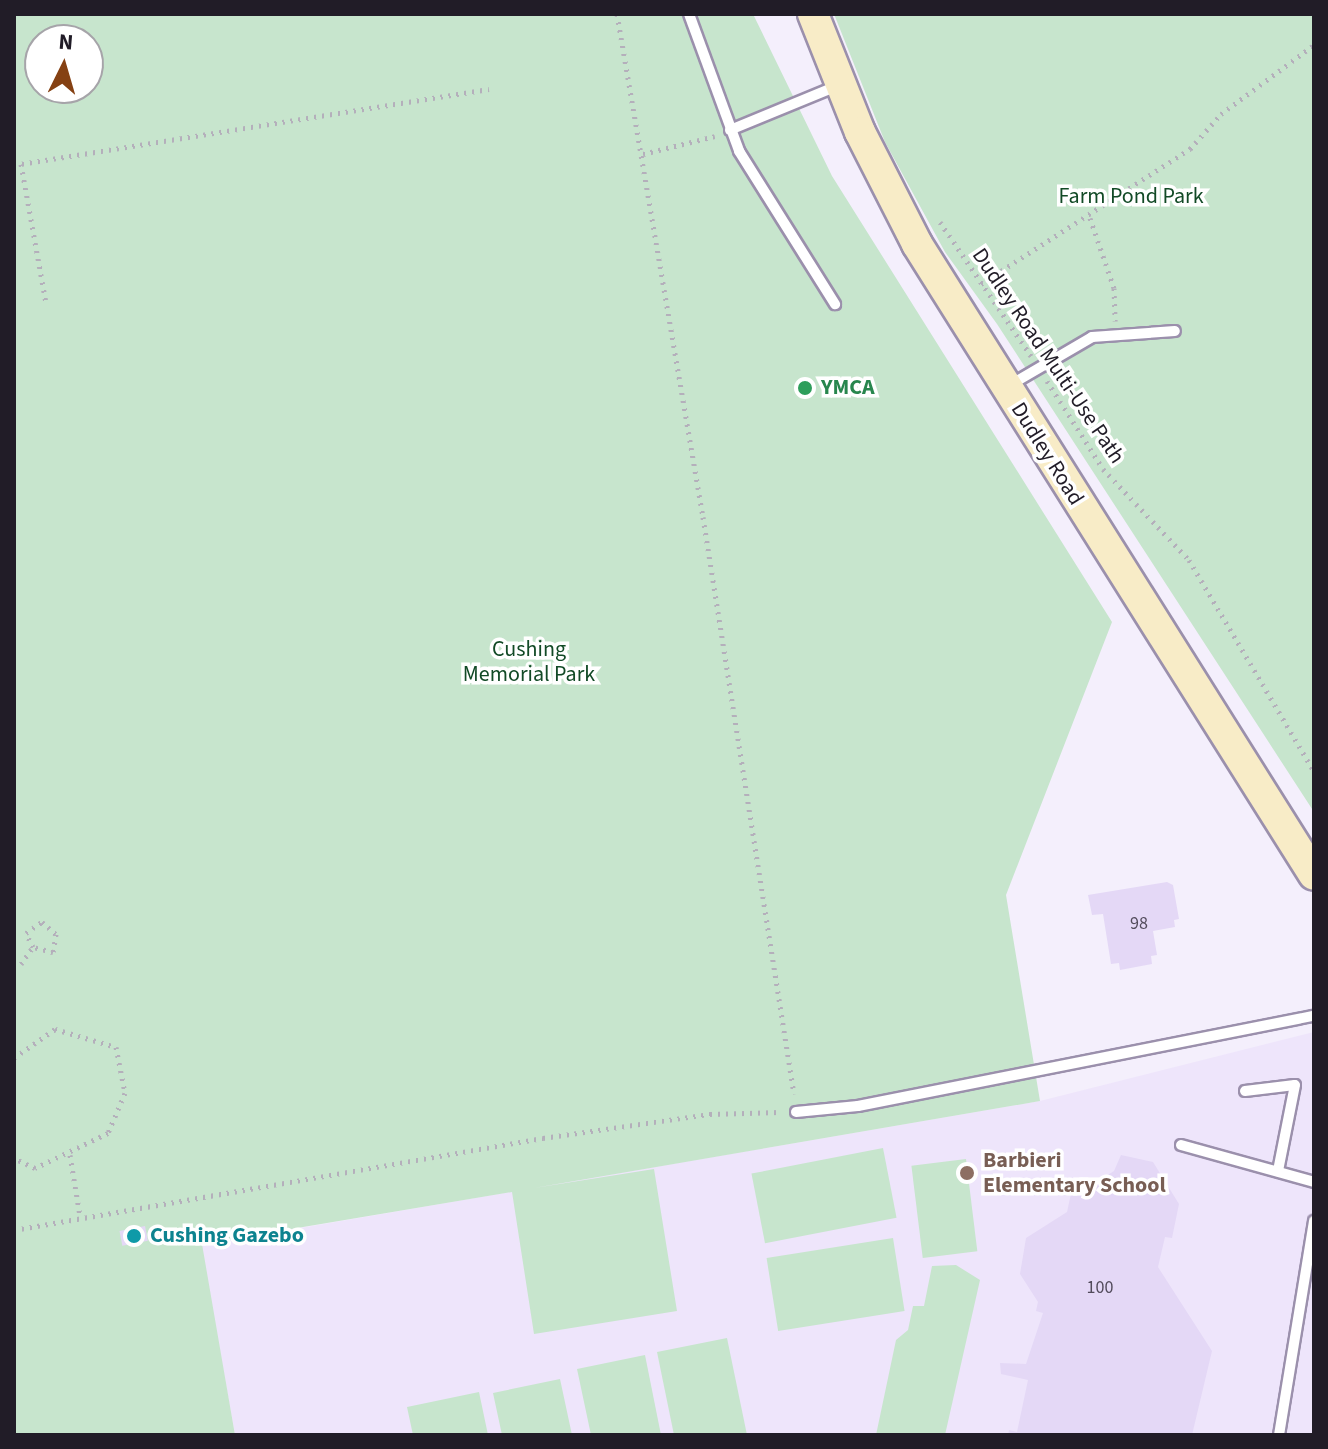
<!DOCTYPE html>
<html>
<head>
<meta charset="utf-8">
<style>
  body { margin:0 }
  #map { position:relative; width:1328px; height:1449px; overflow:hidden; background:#f4effc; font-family:"Source Sans 3",sans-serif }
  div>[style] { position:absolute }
  .built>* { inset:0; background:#eee5fb }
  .green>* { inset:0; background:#c7e5cd; transform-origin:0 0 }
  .building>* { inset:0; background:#e4d8f6; transform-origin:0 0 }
  .path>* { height:5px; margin-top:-2.5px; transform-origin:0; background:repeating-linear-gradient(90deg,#b4afbb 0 2px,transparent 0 8px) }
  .roads { filter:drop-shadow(2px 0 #9b90ac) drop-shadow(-2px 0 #9b90ac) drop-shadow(0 2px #9b90ac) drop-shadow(0 -2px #9b90ac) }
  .lane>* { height:10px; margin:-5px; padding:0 5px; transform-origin:5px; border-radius:5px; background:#fff }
  .secondary>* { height:30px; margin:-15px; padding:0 15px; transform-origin:15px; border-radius:15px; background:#f8ecc7 }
  .dots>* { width:22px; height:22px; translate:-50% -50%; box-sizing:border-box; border:4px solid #fff; border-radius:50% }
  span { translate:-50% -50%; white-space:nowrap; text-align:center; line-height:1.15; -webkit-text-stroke:7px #fff; paint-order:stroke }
  .number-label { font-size:18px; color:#524b5b }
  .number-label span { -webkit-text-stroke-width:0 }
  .park-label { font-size:22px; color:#124a26 }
  .street-label { font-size:22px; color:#211c27 }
  .leisure-label { font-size:22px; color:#27864d; font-weight:700 }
  .left { translate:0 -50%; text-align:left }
  .education-label { font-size:22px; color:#785e54; font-weight:700 }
  .culture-label { font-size:22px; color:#0d838f; font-weight:700 }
  .frame { position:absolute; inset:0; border:16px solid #211c27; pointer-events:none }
  .north { position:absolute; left:24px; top:24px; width:80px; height:80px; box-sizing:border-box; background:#fff; border:2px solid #a6a4a9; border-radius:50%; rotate:5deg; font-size:22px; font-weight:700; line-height:32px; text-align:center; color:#211c27 }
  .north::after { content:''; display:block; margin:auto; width:28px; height:36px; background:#854113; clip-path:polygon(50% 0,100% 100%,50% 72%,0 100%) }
</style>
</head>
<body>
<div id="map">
  <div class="built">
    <i style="clip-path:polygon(1314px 1032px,1314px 1435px,235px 1435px,201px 1245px,1040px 1101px)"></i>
  </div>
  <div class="green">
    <i style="clip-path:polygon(evenodd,14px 14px,753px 14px,832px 176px,1112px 622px,1006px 895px,1040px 1101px,534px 1188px,654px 1169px,677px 1311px,534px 1334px,512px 1192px,202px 1244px,235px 1435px,14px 1435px,14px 14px,40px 40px,88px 40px,88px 88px,40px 88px,40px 40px)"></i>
    <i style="clip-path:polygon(834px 14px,1314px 14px,1314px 812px,997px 324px,945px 252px,885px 142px)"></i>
    <i style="left:883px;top:1148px;width:71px;height:134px;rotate:79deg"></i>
    <i style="left:966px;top:1159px;width:93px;height:55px;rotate:83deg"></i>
    <i style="left:893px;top:1238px;width:74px;height:128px;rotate:81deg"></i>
    <i style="clip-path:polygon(956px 1265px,980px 1280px,945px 1435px,876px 1435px,896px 1340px,908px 1330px,913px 1306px,924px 1306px,932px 1266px)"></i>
    <i style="clip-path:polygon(727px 1338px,747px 1435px,674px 1435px,657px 1352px)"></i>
    <i style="clip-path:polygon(645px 1355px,661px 1435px,591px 1435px,577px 1369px)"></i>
    <i style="clip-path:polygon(560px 1379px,572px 1435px,502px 1435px,493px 1393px)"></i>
    <i style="clip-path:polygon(479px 1392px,488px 1435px,413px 1435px,407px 1407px)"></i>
  </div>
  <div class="building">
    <i style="clip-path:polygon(1167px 882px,1173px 885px,1179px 919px,1174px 920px,1175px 927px,1153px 931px,1157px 955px,1151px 956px,1152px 964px,1120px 970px,1119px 963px,1111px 964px,1103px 914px,1092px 915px,1088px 895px)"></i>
    <i style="clip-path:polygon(1121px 1155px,1153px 1162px,1179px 1204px,1172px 1238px,1165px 1237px,1158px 1267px,1212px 1351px,1192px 1435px,1008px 1435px,1009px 1430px,1017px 1432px,1028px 1380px,1001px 1374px,1000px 1363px,1026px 1364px,1043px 1313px,1036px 1311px,1038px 1302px,1020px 1274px,1026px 1238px,1067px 1212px,1074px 1180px,1084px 1190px,1114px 1171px)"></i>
    <i style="left:145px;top:1226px;width:15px;height:26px;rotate:79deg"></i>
  </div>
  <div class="path">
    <i style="left:617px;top:14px;width:510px;rotate:80.3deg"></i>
    <i style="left:703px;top:517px;width:584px;rotate:81.04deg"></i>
    <i style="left:643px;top:154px;width:74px;rotate:-14deg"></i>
    <i style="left:21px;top:164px;width:141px;rotate:79.8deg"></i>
    <i style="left:14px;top:165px;width:481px;rotate:-9.1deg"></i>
    <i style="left:1090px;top:218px;width:74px;rotate:71.1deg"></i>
    <i style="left:1114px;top:288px;width:33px;rotate:88deg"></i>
    <i style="left:940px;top:222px;width:162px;rotate:55.8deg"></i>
    <i style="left:981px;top:284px;width:249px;rotate:-32.9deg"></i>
    <i style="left:1190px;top:149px;width:47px;rotate:-48.5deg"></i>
    <i style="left:1221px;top:114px;width:116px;rotate:-36.6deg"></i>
    <i style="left:1047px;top:381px;width:104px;rotate:57.5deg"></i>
    <i style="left:1103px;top:469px;width:125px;rotate:46.6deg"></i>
    <i style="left:1189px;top:560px;width:245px;rotate:59.4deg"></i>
    <i style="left:42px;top:922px;width:18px;rotate:41deg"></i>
    <i style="left:56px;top:934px;width:18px;rotate:99deg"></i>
    <i style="left:53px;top:952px;width:21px;rotate:-166deg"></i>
    <i style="left:33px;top:947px;width:16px;rotate:-117deg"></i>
    <i style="left:26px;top:933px;width:19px;rotate:-35deg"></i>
    <i style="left:14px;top:965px;width:7px;rotate:-8deg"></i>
    <i style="left:21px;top:964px;width:21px;rotate:-55deg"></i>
    <i style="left:14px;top:1058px;width:50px;rotate:-35.3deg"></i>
    <i style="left:55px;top:1029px;width:64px;rotate:16.4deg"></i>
    <i style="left:116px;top:1047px;width:47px;rotate:78.9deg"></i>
    <i style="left:125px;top:1093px;width:43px;rotate:113deg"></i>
    <i style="left:108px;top:1133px;width:81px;rotate:154.4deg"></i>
    <i style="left:35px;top:1168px;width:23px;rotate:-155deg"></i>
    <i style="left:70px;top:1155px;width:62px;rotate:80.7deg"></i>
    <i style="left:14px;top:1230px;width:537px;rotate:-9.87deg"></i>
    <i style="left:543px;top:1138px;width:169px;rotate:-8.2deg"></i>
    <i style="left:710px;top:1114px;width:70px;rotate:-1.6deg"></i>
  </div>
  <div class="roads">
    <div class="lane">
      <i style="left:689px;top:14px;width:146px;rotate:69.9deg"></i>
      <i style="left:739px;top:151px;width:181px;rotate:57.9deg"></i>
      <i style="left:730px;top:130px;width:118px;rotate:-22.4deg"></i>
      <i style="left:1010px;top:385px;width:95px;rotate:-30.3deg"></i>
      <i style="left:1092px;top:337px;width:83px;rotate:-4.1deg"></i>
      <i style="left:1245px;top:1091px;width:50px;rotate:-6.8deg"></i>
      <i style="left:1295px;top:1085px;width:88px;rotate:101.2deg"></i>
      <i style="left:796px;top:1112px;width:62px;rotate:-5.5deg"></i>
      <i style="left:858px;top:1106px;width:465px;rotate:-11.2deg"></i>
      <i style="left:1181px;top:1145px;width:138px;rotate:15.5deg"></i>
      <i style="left:1279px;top:1435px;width:217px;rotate:-80.7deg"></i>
    </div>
    <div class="secondary">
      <i style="left:813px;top:14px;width:127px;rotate:68.3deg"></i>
      <i style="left:860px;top:132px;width:126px;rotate:63deg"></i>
      <i style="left:917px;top:244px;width:745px;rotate:57.82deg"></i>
    </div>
  </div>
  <div class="dots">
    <i style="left:805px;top:388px;background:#2e9e5b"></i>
    <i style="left:967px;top:1173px;background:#8d6e63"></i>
    <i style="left:134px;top:1236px;background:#0f9aa8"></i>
  </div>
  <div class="number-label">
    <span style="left:1139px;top:924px">98</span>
    <span style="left:1100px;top:1288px">100</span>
  </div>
  <div class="park-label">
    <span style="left:1131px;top:197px">Farm Pond Park</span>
    <span style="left:529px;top:662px">Cushing<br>Memorial Park</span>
  </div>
  <div class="street-label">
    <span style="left:1048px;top:356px;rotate:56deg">Dudley Road Multi-Use Path</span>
    <span style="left:1047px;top:454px;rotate:58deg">Dudley Road</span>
  </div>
  <div class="leisure-label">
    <span class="left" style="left:821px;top:388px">YMCA</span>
  </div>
  <div class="education-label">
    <span class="left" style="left:983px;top:1173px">Barbieri<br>Elementary School</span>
  </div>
  <div class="culture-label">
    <span class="left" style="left:150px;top:1236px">Cushing Gazebo</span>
  </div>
  <div class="frame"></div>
  <div class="north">N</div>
</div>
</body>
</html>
